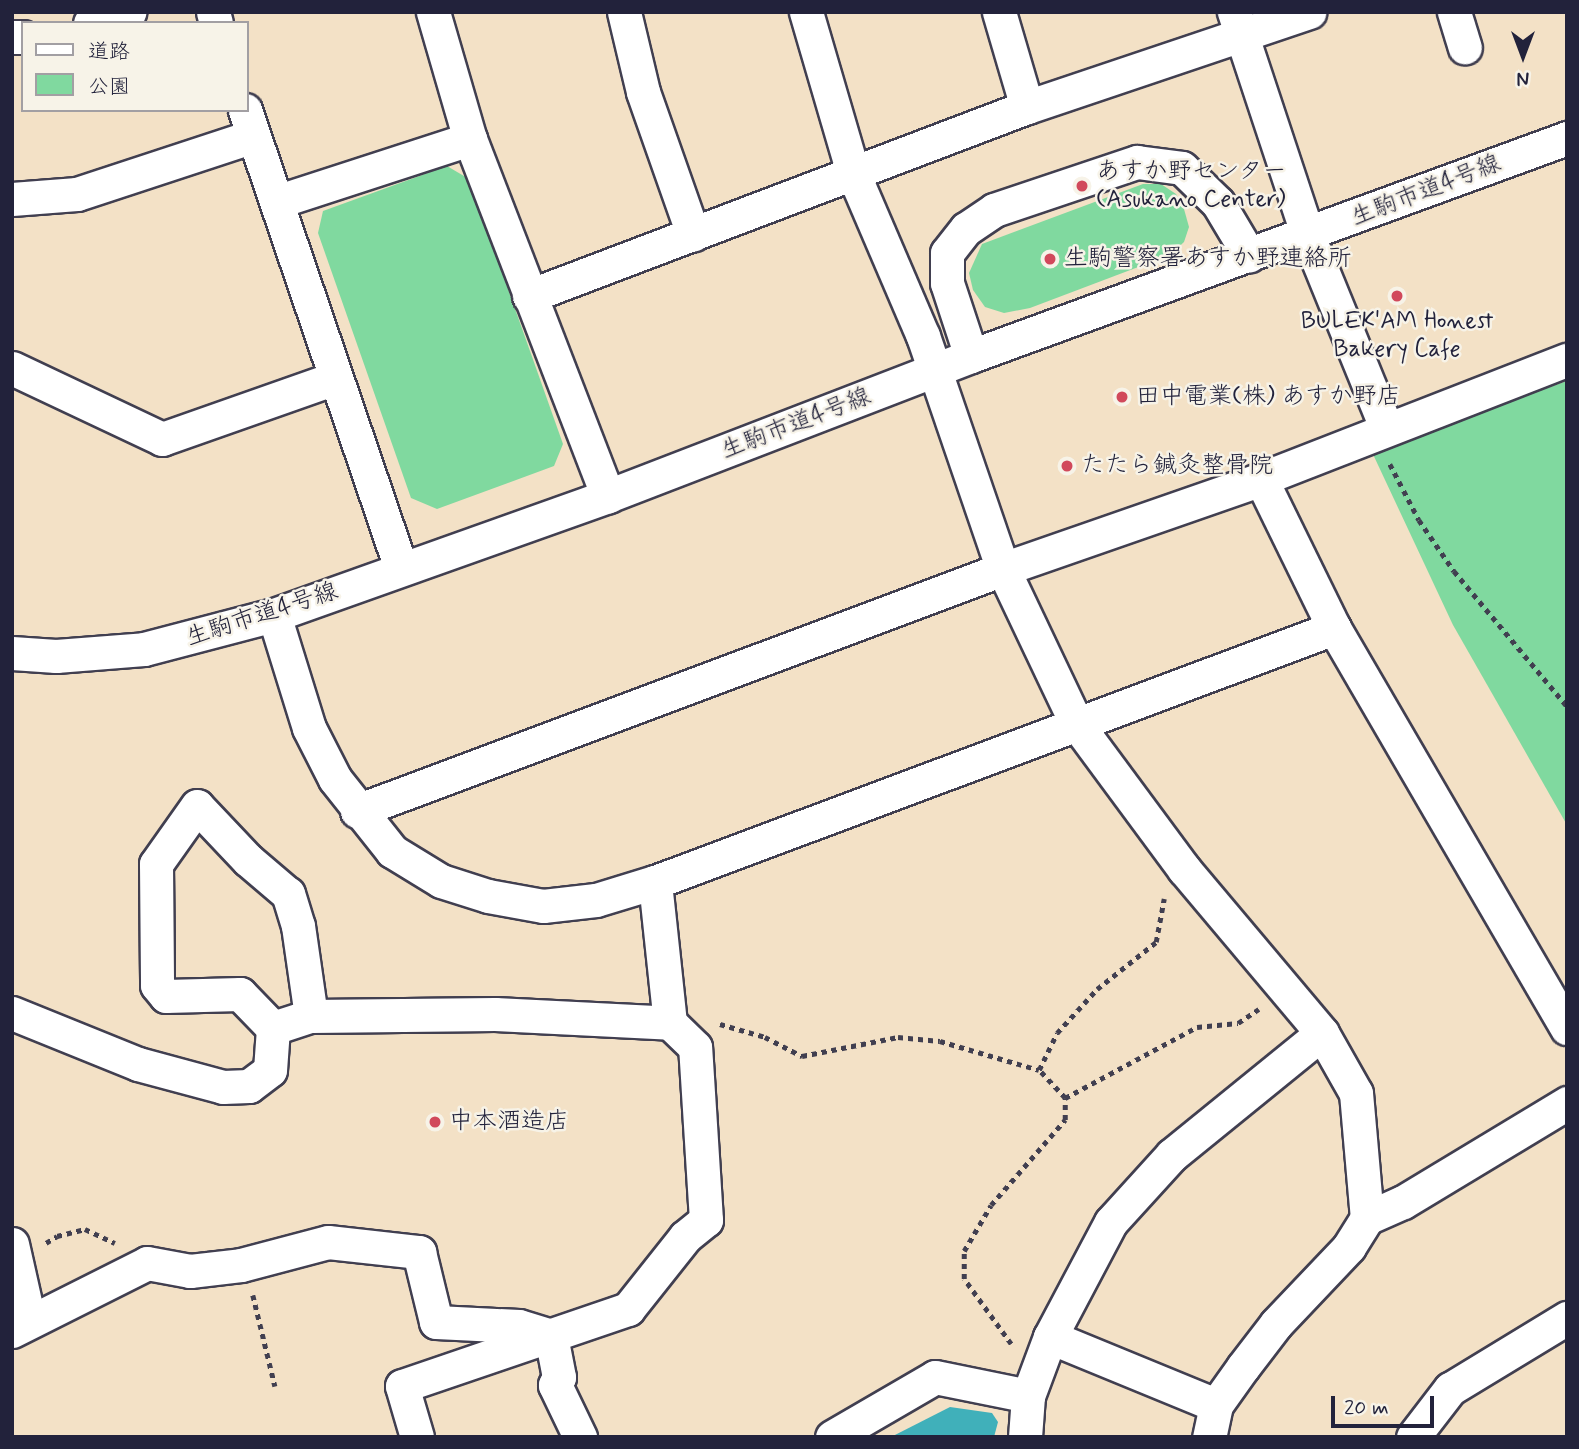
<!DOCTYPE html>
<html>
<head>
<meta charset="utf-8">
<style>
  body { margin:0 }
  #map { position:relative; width:1579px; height:1449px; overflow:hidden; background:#f3e1c6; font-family:Mynerve,"Klee One",sans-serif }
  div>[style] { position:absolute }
  .green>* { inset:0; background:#80d99f }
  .water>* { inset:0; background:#40b0ba }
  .path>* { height:4.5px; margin-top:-2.25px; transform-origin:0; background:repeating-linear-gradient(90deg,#413f50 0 5px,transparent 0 10px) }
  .roads { filter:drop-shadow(2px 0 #413f50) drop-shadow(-2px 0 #413f50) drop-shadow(0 2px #413f50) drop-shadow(0 -2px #413f50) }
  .minor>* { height:33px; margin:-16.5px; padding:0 16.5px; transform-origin:16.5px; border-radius:16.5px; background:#fff }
  .dots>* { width:19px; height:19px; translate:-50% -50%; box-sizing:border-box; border:4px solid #f7f3e8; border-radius:50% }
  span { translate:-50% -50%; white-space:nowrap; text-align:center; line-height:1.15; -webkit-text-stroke:5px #f7f3e8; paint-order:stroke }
  .poi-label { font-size:24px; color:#22223b }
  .left { translate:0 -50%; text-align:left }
  .street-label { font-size:24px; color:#22223b }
  .frame { position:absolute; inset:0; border:14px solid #22223b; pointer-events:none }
  .legend { position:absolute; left:21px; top:21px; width:228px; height:91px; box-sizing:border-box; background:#f7f3e8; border:2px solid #a29fa3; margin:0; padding:9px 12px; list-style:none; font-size:21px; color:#22223b }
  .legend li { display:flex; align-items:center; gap:14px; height:35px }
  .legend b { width:35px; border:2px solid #a29fa3 }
  .north { position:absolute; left:1488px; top:21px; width:70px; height:70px; -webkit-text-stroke:5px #f7f3e8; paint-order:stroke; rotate:180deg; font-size:19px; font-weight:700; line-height:28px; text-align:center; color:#22223b }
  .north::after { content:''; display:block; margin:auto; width:24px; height:32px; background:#22223b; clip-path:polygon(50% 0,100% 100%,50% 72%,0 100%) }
  .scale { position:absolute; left:1331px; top:1396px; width:103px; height:32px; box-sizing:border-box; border:4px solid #22223b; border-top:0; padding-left:9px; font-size:21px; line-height:24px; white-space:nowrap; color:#22223b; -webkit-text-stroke:5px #f7f3e8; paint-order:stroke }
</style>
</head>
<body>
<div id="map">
  <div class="green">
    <i style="clip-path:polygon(447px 166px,469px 179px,563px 444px,554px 466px,437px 509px,411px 498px,318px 233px,323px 211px)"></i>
    <i style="clip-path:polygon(1143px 184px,1161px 184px,1176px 194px,1184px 209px,1189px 227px,1184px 242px,1170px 255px,1030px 308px,1004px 313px,985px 307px,973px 290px,969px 273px,982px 244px)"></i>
    <i style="clip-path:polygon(1567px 381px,1567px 825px,1453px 625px,1371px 450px)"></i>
  </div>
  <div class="water">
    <i style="clip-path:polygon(950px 1407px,992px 1413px,998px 1422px,994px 1437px,891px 1437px)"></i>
  </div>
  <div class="path">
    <i style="left:1390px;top:464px;width:63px;rotate:62.6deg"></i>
    <i style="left:1419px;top:520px;width:62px;rotate:55.5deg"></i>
    <i style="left:1454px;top:571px;width:176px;rotate:50.1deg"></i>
    <i style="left:720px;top:1024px;width:47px;rotate:16.1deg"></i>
    <i style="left:765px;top:1037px;width:42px;rotate:27.2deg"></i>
    <i style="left:802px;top:1056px;width:98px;rotate:-11.2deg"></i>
    <i style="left:898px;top:1037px;width:42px;rotate:5.4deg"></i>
    <i style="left:940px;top:1041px;width:103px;rotate:16.3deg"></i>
    <i style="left:1065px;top:1098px;width:150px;rotate:-28.3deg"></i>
    <i style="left:1197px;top:1027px;width:41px;rotate:-5.6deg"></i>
    <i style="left:1238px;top:1023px;width:25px;rotate:-34deg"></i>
    <i style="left:46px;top:1243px;width:13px;rotate:-32deg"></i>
    <i style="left:57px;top:1236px;width:29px;rotate:-14deg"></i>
    <i style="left:85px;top:1229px;width:33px;rotate:25deg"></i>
    <i style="left:253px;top:1295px;width:94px;rotate:76.4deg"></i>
    <i style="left:1011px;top:1344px;width:80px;rotate:-125.9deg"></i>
    <i style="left:964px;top:1279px;width:28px;rotate:-90deg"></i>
    <i style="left:964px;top:1251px;width:53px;rotate:-59.6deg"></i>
    <i style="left:991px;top:1205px;width:113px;rotate:-49deg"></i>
    <i style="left:1065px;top:1120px;width:22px;rotate:-90deg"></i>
    <i style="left:1065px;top:1098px;width:38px;rotate:-133deg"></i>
    <i style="left:1039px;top:1070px;width:41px;rotate:-64.1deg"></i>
    <i style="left:1057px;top:1033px;width:59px;rotate:-47.7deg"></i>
    <i style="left:1097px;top:989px;width:75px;rotate:-38.5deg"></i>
    <i style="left:1156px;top:942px;width:44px;rotate:-79.5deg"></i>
  </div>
  <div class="roads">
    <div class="minor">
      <i style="left:213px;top:12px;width:11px;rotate:75deg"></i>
      <i style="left:433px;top:12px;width:132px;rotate:73.8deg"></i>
      <i style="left:470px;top:139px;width:383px;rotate:68.9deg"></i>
      <i style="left:624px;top:12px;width:82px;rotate:76.6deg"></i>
      <i style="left:643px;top:92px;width:151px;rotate:70.6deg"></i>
      <i style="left:806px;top:12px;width:168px;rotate:73.7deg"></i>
      <i style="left:853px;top:173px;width:177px;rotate:66.8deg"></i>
      <i style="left:923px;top:336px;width:246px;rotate:71.1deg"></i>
      <i style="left:1003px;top:569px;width:170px;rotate:64.6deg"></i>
      <i style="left:1076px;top:723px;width:182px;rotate:53.5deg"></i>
      <i style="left:1184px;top:869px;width:214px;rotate:49.9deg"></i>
      <i style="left:1322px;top:1033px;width:69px;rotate:60.5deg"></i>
      <i style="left:1356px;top:1093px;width:125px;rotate:85deg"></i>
      <i style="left:1367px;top:1218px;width:34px;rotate:122deg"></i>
      <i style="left:1349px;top:1247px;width:106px;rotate:133.5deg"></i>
      <i style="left:1276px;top:1324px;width:54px;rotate:127.5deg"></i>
      <i style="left:1243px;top:1367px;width:47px;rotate:125.4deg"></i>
      <i style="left:1216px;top:1405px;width:33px;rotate:102deg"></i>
      <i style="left:999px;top:12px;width:99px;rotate:73.6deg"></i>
      <i style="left:1234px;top:12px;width:236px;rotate:71.7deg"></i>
      <i style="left:1308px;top:236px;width:206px;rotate:67.8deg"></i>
      <i style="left:1454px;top:12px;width:37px;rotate:73deg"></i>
      <i style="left:90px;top:23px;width:41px;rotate:-15.8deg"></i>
      <i style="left:12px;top:37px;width:11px"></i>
      <i style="left:245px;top:110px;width:484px;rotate:71.2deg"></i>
      <i style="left:12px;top:199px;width:65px;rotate:-4.4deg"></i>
      <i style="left:77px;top:194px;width:185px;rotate:-18.2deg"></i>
      <i style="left:279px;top:201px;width:201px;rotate:-18deg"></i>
      <i style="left:529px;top:296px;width:533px;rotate:-20.78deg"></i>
      <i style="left:1027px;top:107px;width:298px;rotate:-18.6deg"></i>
      <i style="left:971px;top:356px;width:77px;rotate:-108.2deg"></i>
      <i style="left:947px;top:283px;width:30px;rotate:-90deg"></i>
      <i style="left:947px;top:253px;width:31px;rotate:-52deg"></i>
      <i style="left:966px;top:229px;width:34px;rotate:-34deg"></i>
      <i style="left:994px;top:210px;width:151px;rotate:-18.6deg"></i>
      <i style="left:1137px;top:162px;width:45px;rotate:7.6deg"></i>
      <i style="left:1182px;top:168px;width:50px;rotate:44.2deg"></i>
      <i style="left:1218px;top:203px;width:61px;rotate:59.2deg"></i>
      <i style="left:12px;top:368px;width:166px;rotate:25.3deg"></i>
      <i style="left:162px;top:439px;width:183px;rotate:-19.4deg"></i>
      <i style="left:1261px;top:479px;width:166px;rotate:63.9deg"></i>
      <i style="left:1334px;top:628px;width:463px;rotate:59.8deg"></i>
      <i style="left:274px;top:615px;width:118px;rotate:72.8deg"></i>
      <i style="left:309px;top:728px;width:57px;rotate:63deg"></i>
      <i style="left:335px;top:779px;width:92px;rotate:51.6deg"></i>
      <i style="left:392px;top:851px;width:57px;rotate:31.5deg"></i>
      <i style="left:441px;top:881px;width:49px;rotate:17.7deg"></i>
      <i style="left:488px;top:896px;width:56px;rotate:10.3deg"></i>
      <i style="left:543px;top:906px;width:53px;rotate:-6.5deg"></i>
      <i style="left:596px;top:900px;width:62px;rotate:-17deg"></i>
      <i style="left:655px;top:882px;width:725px;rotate:-20.51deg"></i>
      <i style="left:12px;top:653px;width:44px;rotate:3.9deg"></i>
      <i style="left:56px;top:656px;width:88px;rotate:-4.5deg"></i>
      <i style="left:144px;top:649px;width:134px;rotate:-14.7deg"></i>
      <i style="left:274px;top:615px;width:355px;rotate:-19.6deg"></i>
      <i style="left:608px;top:496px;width:389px;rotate:-21.1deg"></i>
      <i style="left:971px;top:356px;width:635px;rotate:-20.09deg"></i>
      <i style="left:357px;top:811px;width:690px;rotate:-20.54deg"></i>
      <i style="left:1003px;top:569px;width:273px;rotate:-19.2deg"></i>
      <i style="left:1261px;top:479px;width:328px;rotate:-21.3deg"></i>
      <i style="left:12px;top:1013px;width:136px;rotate:22deg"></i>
      <i style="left:138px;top:1064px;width:88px;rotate:15.1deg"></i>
      <i style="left:223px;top:1087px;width:26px;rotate:-2deg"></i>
      <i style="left:249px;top:1086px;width:26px;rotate:-37deg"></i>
      <i style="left:270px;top:1070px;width:42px;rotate:-85.9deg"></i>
      <i style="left:311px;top:1016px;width:91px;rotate:-98.2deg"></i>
      <i style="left:298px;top:926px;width:34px;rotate:-107deg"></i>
      <i style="left:288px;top:894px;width:52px;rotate:-139.6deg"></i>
      <i style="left:248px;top:860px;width:74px;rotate:-133.4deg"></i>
      <i style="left:197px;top:806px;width:71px;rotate:125.3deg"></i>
      <i style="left:156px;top:864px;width:121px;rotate:89.5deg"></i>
      <i style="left:157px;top:985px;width:14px;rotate:51deg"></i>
      <i style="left:166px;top:996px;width:74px;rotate:-1.5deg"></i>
      <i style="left:240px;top:994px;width:47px;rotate:45.9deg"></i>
      <i style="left:273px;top:1028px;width:40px;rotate:-18deg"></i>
      <i style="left:311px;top:1016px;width:184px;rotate:-0.6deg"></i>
      <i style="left:495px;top:1014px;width:175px;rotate:2.9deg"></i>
      <i style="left:1367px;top:1218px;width:39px;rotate:-24deg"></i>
      <i style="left:1403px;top:1202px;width:192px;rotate:-31.1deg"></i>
      <i style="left:12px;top:1244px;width:78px;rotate:77.4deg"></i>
      <i style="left:12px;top:1331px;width:151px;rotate:-26.7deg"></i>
      <i style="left:147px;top:1263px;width:44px;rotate:10.5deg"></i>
      <i style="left:190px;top:1271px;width:51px;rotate:-6.7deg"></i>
      <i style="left:241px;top:1265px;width:90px;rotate:-14.8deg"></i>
      <i style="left:328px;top:1242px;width:92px;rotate:6.3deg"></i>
      <i style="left:419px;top:1252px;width:72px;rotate:76.3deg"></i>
      <i style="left:436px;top:1322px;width:83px;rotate:2.8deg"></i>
      <i style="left:519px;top:1326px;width:34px;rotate:17deg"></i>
      <i style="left:551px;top:1336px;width:42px;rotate:79deg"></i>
      <i style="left:559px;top:1377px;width:9px;rotate:117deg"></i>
      <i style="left:555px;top:1385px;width:58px;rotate:64.3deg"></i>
      <i style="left:1050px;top:1337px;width:179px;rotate:22.3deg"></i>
      <i style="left:417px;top:1437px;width:53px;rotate:-106.4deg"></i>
      <i style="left:402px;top:1386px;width:239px;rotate:-18.8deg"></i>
      <i style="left:628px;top:1309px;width:92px;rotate:-51.6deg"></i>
      <i style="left:685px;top:1237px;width:27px;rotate:-39deg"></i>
      <i style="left:706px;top:1220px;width:173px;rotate:-93.6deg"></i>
      <i style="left:695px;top:1047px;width:35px;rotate:-136deg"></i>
      <i style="left:670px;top:1023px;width:142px;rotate:-96.1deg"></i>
      <i style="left:832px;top:1437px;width:119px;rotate:-30.2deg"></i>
      <i style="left:935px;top:1377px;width:95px;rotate:11.5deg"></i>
      <i style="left:1025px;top:1437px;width:41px;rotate:-85.8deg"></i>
      <i style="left:1028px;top:1396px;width:63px;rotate:-69.6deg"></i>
      <i style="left:1050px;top:1337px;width:130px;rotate:-62.1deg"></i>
      <i style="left:1111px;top:1222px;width:91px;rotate:-47.7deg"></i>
      <i style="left:1172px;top:1155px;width:193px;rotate:-39.1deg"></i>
      <i style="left:1413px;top:1437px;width:61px;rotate:-52.4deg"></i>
      <i style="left:1450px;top:1389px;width:137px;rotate:-31.3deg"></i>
    </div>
  </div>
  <div class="dots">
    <i style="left:1082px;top:186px;background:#d1495b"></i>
    <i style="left:1050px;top:259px;background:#d1495b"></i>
    <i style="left:1397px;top:296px;background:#d1495b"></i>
    <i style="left:1122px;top:397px;background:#d1495b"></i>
    <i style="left:1067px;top:466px;background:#d1495b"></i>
    <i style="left:435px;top:1122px;background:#d1495b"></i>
  </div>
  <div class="poi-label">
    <span class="left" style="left:1096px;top:186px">あすか野センター<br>(Asukano Center)</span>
    <span class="left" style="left:1064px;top:259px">生駒警察署あすか野連絡所</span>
    <span style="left:1397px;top:336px">BULEK'AM Honest<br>Bakery Cafe</span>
    <span class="left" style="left:1136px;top:397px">田中電業(株) あすか野店</span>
    <span class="left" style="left:1081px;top:466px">たたら鍼灸整骨院</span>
    <span class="left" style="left:449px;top:1122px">中本酒造店</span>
  </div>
  <div class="street-label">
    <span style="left:1426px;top:191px;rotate:-21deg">生駒市道4号線</span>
    <span style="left:796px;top:424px;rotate:-21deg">生駒市道4号線</span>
    <span style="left:262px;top:615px;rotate:-18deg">生駒市道4号線</span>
  </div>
  <div class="frame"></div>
  <ul class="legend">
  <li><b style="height:9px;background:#fff"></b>道路</li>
  <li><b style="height:19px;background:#80d99f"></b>公園</li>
  </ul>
  <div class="north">N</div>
  <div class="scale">20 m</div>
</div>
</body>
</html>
